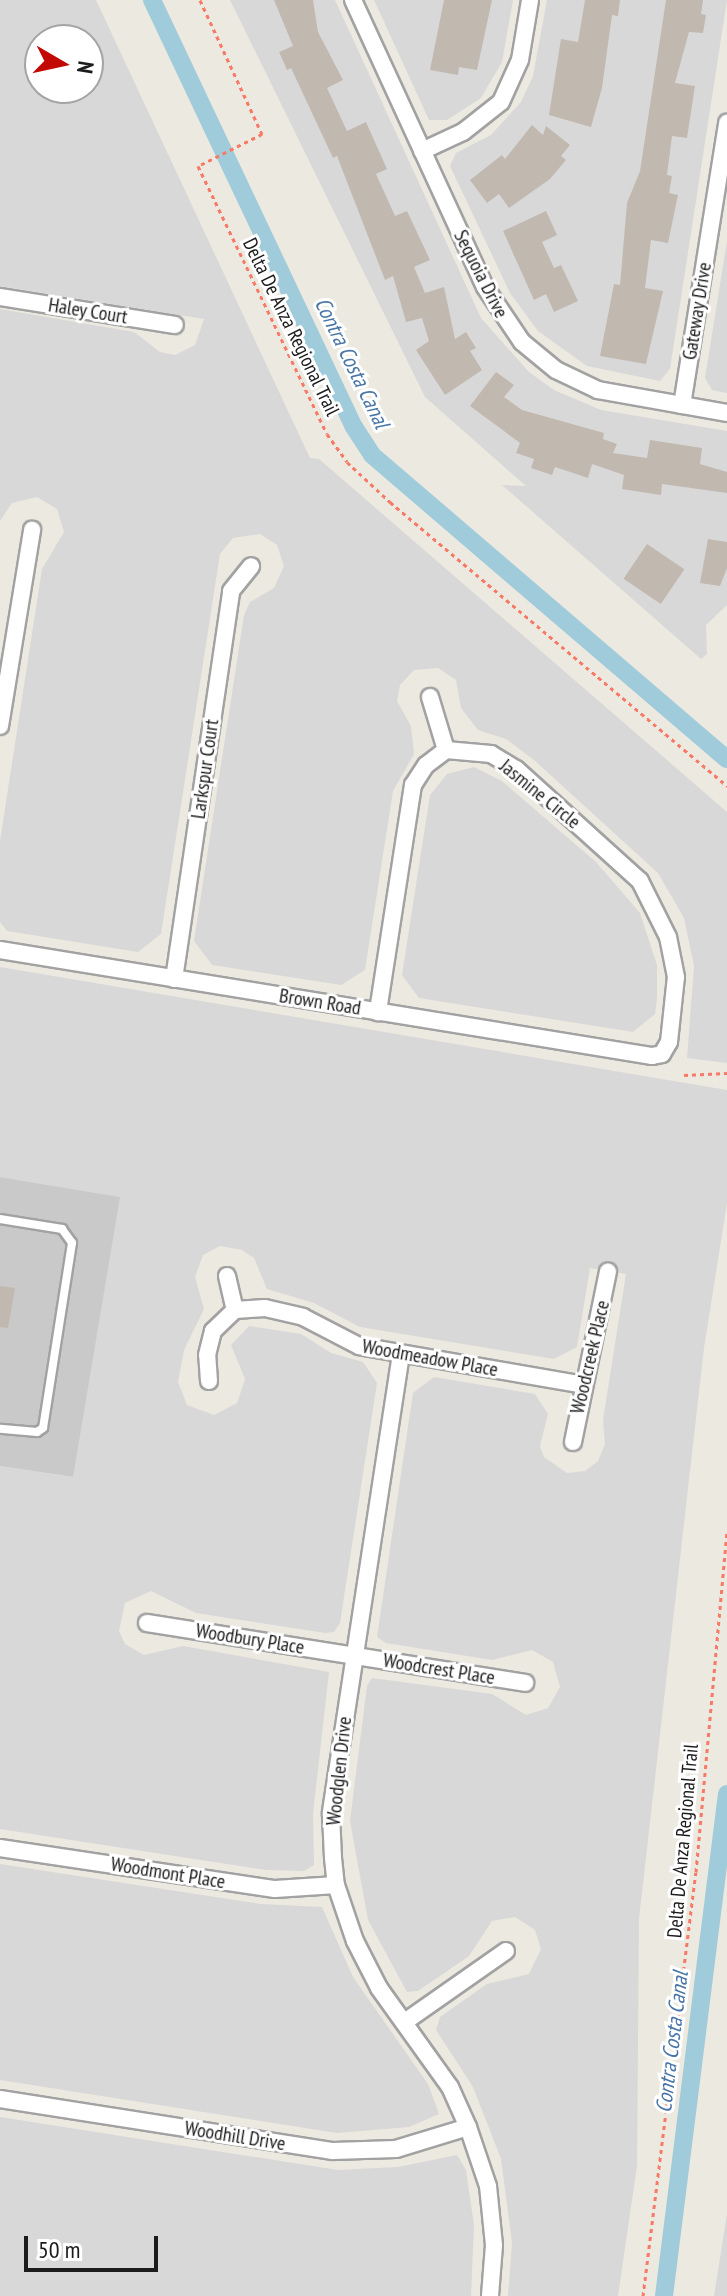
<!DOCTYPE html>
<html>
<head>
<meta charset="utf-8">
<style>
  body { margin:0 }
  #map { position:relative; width:727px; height:2296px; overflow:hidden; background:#ece9e0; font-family:"PT Sans Narrow",sans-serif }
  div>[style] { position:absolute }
  .residential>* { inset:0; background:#d9d8d8 }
  .religious>* { inset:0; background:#c9c9c9 }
  .canal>* { height:18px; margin:-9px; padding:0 9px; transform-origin:9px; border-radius:9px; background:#a0cbda }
  .building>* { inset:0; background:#c1b8b0; transform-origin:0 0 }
  .path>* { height:3px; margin-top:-1.5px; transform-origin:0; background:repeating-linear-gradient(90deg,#f77966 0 4px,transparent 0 8px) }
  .roads { filter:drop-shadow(2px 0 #a2a2a2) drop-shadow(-2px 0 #a2a2a2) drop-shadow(0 2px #a2a2a2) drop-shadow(0 -2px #a2a2a2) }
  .lane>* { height:8px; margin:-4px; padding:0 4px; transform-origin:4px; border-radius:4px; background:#fff }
  .street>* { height:16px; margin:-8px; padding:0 8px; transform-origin:8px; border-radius:8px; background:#fff }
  span { translate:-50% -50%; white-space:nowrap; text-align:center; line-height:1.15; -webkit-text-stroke:6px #fff; paint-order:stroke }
  .street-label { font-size:20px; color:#1b1b1b }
  .water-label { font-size:22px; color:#4a76a7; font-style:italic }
  .north { position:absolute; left:24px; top:24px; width:80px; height:80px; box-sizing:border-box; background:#fff; border:2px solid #a4a4a4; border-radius:50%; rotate:99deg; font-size:22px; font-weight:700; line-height:32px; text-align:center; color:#1b1b1b }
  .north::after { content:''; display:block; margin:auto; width:28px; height:36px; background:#c20903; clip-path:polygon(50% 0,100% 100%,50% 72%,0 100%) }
  .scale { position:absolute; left:24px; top:2236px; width:134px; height:36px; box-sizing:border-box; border:4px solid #1b1b1b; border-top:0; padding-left:10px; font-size:24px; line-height:28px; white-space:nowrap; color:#1b1b1b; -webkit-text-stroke:6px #fff; paint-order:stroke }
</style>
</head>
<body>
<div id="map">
  <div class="residential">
    <i style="clip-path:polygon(evenodd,0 0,96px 0,310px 458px,319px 459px,727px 812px,727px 1063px,687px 1058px,694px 966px,684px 918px,658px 873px,534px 760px,506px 739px,478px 730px,461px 708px,456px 680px,438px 668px,414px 670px,400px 685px,397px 701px,411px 726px,414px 754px,393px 791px,365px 970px,341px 985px,212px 965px,194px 941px,244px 615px,250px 602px,274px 588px,284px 566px,277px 545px,260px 534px,233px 538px,220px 554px,161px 934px,138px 952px,7px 931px,0 922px,0 841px,42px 569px,64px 532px,57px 509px,37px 497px,12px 503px,0 521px,0 309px,134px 332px,160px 352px,175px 355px,195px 345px,204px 319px,0 286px,0 0,40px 40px,88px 40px,88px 88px,40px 88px,40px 40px)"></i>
    <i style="clip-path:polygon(230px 0,335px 0,481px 318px,529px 372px,554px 390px,601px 410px,727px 431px,727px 605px,706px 625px,707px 654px,701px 659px,502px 485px,526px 486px,425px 397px)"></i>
    <i style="clip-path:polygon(374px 0,513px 0,502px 62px,481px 98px,447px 120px,429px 120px)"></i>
    <i style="clip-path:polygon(547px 0,727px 0,670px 369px,660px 381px,587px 366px,538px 331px,510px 293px,450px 166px,456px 153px,491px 135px,521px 102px,533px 76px)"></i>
    <i style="clip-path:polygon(727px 241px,727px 393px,712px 390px,705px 378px)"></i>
    <i style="clip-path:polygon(474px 767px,502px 781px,596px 862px,640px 913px,657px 965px,657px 999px,655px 1014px,633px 1032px,419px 998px,402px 975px,430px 795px,447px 774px)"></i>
    <i style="clip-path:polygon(0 967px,727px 1090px,727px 1203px,704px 1348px,639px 1919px,637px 2166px,618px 2296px,508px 2296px,512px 2243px,501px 2159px,473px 2087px,436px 2030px,440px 2017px,487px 1984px,529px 1974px,541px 1949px,535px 1930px,515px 1917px,492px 1921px,469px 1956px,418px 1991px,407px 1992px,368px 1920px,350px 1821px,367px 1686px,372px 1678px,492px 1694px,526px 1715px,548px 1708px,560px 1687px,553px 1662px,532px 1650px,492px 1660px,386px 1643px,377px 1637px,413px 1393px,434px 1377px,535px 1394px,548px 1414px,540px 1446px,544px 1457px,567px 1473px,585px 1471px,598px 1461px,605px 1444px,603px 1420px,626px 1274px,590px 1268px,577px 1347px,554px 1359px,360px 1327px,314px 1303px,267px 1289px,254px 1258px,242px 1250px,220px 1246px,203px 1255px,195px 1277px,204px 1309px,184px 1350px,178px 1382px,187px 1405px,214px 1415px,237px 1403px,245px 1379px,231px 1345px,249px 1326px,301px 1334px,331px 1353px,363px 1362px,377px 1383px,340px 1623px,334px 1632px,325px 1633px,196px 1613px,151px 1591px,125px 1603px,119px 1631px,125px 1644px,144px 1655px,183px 1646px,329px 1672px,313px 1814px,314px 1865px,304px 1871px,266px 1870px,0 1829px,0 1466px,72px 1477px,119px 1197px,0 1177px)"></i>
    <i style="clip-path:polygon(0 1864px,261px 1904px,322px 1907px,353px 1977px,428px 2084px,439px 2114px,409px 2127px,337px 2133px,0 2080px)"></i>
    <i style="clip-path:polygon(0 2117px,338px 2170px,398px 2167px,457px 2155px,466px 2170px,474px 2225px,471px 2296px,0 2296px)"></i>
    <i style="clip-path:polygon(727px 2214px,727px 2296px,714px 2296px)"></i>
  </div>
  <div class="religious">
    <i style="clip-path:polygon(0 1177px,120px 1197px,73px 1477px,0 1466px)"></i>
  </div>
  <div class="canal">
    <i style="left:152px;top:0;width:472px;rotate:64.7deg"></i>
    <i style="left:354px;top:427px;width:33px;rotate:57deg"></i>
    <i style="left:372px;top:455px;width:467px;rotate:40.6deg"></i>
    <i style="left:664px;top:2296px;width:506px;rotate:-82.85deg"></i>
  </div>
  <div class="building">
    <i style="clip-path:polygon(274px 0,313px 0,318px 32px,343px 80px,327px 88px,347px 131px,366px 122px,387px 169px,376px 174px,395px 216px,407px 211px,430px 260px,414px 267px,425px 293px,444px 287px,455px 339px,466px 332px,476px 348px,470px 351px,482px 370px,445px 395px,416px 350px,429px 341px,422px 318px,406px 322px,393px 276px,385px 280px,337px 156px,333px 158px,291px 68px,287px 70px,279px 52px,293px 46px)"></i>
    <i style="clip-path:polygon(444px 0,492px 0,477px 70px,459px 67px,458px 75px,430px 70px)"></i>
    <i style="clip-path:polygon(585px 0,620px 0,618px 16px,612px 15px,602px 88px,591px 127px,549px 115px,561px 39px,578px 42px)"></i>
    <i style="clip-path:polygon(666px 0,703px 0,701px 14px,706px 15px,703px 33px,689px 32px,675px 83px,695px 86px,687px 138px,672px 136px,667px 175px,672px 176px,669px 193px,678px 195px,668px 243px,651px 240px,645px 288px,663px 291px,646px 364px,600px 356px,614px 284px,620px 285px,627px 203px,640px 171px)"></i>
    <i style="clip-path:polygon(532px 125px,543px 135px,546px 126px,570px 145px,561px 156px,566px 160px,550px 179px,509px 208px,499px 194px,487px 203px,470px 180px,502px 155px,505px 159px)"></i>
    <i style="clip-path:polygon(546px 211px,557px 235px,542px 242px,554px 268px,561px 265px,578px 301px,554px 312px,546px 294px,534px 300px,503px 231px)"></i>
    <i style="clip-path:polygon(496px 372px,514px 385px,504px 397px,522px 410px,604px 433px,603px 439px,617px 444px,613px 453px,647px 458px,650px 440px,702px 448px,700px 464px,727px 472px,727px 493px,662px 484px,661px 495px,622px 489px,624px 475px,592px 464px,588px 478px,555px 467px,552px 475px,531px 468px,534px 459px,516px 453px,520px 443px,470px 406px)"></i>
    <i style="clip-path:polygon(708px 539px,727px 542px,727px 568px,720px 586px,700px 583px)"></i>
    <i style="left:647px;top:544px;width:45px;height:42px;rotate:34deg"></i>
    <i style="clip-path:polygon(0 1286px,15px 1288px,8px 1328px,0 1327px)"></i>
  </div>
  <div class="path">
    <i style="left:200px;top:0;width:148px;rotate:65.2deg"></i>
    <i style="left:262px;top:134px;width:72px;rotate:153.4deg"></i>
    <i style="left:198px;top:166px;width:297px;rotate:64.3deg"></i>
    <i style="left:327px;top:434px;width:34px;rotate:54deg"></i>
    <i style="left:347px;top:462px;width:59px;rotate:42.9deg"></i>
    <i style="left:390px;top:502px;width:441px;rotate:40.1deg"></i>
    <i style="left:684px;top:1075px;width:43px;rotate:-2.7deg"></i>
    <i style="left:643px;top:2296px;width:427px;rotate:-82.9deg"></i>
    <i style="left:696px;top:1872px;width:342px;rotate:-84.8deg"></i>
  </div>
  <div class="roads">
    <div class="lane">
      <i style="left:0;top:1219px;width:63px;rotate:9.2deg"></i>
      <i style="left:62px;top:1229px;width:17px;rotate:54deg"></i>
      <i style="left:72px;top:1243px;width:187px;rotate:98.9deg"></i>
      <i style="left:43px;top:1428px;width:7px;rotate:146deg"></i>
      <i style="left:37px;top:1432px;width:37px;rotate:-175deg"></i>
    </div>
    <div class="street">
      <i style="left:353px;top:0;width:316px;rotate:65.3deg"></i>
      <i style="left:485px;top:287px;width:66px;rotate:56.1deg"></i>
      <i style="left:522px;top:342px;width:44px;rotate:39.5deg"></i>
      <i style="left:556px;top:370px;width:47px;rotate:25.5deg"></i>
      <i style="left:598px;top:390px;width:131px;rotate:10.1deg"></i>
      <i style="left:422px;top:151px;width:45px;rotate:-24.9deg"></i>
      <i style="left:463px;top:132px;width:48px;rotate:-38.3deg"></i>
      <i style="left:501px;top:102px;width:46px;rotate:-65.7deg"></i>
      <i style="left:520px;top:60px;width:61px;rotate:-80.5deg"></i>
      <i style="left:0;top:297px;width:177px;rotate:9.1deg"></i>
      <i style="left:682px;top:405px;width:286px;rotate:-80.9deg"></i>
      <i style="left:430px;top:697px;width:55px;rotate:73.2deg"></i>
      <i style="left:0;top:726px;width:199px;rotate:-80.7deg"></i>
      <i style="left:0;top:950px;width:661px;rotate:9.23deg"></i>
      <i style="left:652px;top:1056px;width:10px;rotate:-11deg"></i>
      <i style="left:662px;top:1054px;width:14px;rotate:-60deg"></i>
      <i style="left:669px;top:1042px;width:65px;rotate:-83.9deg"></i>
      <i style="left:676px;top:977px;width:41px;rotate:-101.3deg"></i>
      <i style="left:668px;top:937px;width:63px;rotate:-116.6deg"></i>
      <i style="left:640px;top:881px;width:167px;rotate:-137.9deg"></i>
      <i style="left:516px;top:769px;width:29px;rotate:-149deg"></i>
      <i style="left:491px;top:754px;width:45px;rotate:-174.9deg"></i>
      <i style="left:446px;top:750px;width:25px;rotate:143deg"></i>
      <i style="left:426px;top:765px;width:24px;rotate:123deg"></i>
      <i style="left:413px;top:785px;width:230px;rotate:98.8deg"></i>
      <i style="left:174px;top:979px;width:392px;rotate:-81.6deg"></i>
      <i style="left:231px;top:591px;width:32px;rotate:-51deg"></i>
      <i style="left:227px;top:1276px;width:35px;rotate:77deg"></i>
      <i style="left:401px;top:1354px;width:465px;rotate:98.7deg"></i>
      <i style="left:331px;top:1814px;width:44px;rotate:87.4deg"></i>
      <i style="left:333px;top:1858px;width:27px;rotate:84deg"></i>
      <i style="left:336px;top:1885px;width:59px;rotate:71.3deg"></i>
      <i style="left:355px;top:1941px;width:53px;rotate:62.9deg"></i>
      <i style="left:379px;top:1988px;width:122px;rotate:54.4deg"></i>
      <i style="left:450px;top:2087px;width:44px;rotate:65.8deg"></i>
      <i style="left:468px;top:2127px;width:62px;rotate:71.3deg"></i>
      <i style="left:488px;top:2186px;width:59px;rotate:84.2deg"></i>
      <i style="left:494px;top:2245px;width:51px;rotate:94.5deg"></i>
      <i style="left:209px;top:1381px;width:26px;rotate:-94deg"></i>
      <i style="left:207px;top:1355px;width:25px;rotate:-76deg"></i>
      <i style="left:213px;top:1331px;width:30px;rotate:-44deg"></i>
      <i style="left:235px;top:1310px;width:30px;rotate:-4deg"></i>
      <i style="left:265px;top:1308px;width:39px;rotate:13deg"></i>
      <i style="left:303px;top:1317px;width:63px;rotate:27.4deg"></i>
      <i style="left:359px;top:1346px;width:228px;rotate:9.8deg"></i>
      <i style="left:573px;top:1442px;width:174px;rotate:-78.4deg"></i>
      <i style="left:147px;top:1623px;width:383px;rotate:9deg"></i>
      <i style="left:0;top:1848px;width:278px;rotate:8.5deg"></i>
      <i style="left:275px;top:1889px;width:61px;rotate:-3.8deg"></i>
      <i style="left:406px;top:2021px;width:122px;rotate:-35deg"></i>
      <i style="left:0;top:2099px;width:337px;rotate:8.9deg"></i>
      <i style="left:333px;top:2151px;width:63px;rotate:-1.8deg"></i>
      <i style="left:396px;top:2149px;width:75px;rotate:-17deg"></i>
    </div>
  </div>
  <div class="street-label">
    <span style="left:481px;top:274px;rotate:63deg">Sequoia Drive</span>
    <span style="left:88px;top:311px;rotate:9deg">Haley Court</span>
    <span style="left:697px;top:311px;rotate:-81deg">Gateway Drive</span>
    <span style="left:291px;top:327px;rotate:64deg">Delta De Anza Regional Trail</span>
    <span style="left:205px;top:769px;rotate:-82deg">Larkspur Court</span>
    <span style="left:540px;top:794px;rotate:39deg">Jasmine Circle</span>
    <span style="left:320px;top:1002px;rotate:9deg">Brown Road</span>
    <span style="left:590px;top:1357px;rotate:-77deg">Woodcreek Place</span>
    <span style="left:430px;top:1358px;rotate:10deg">Woodmeadow Place</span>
    <span style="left:250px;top:1639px;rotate:9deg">Woodbury Place</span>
    <span style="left:439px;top:1669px;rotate:9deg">Woodcrest Place</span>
    <span style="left:339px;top:1771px;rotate:-84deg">Woodglen Drive</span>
    <span style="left:683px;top:1841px;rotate:-85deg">Delta De Anza Regional Trail</span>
    <span style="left:168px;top:1873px;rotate:9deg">Woodmont Place</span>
    <span style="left:235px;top:2136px;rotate:9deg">Woodhill Drive</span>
  </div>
  <div class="water-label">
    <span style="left:352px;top:363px;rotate:64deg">Contra Costa Canal</span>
    <span style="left:672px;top:2042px;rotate:-83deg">Contra Costa Canal</span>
  </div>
  <div class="north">N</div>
  <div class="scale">50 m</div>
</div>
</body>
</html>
